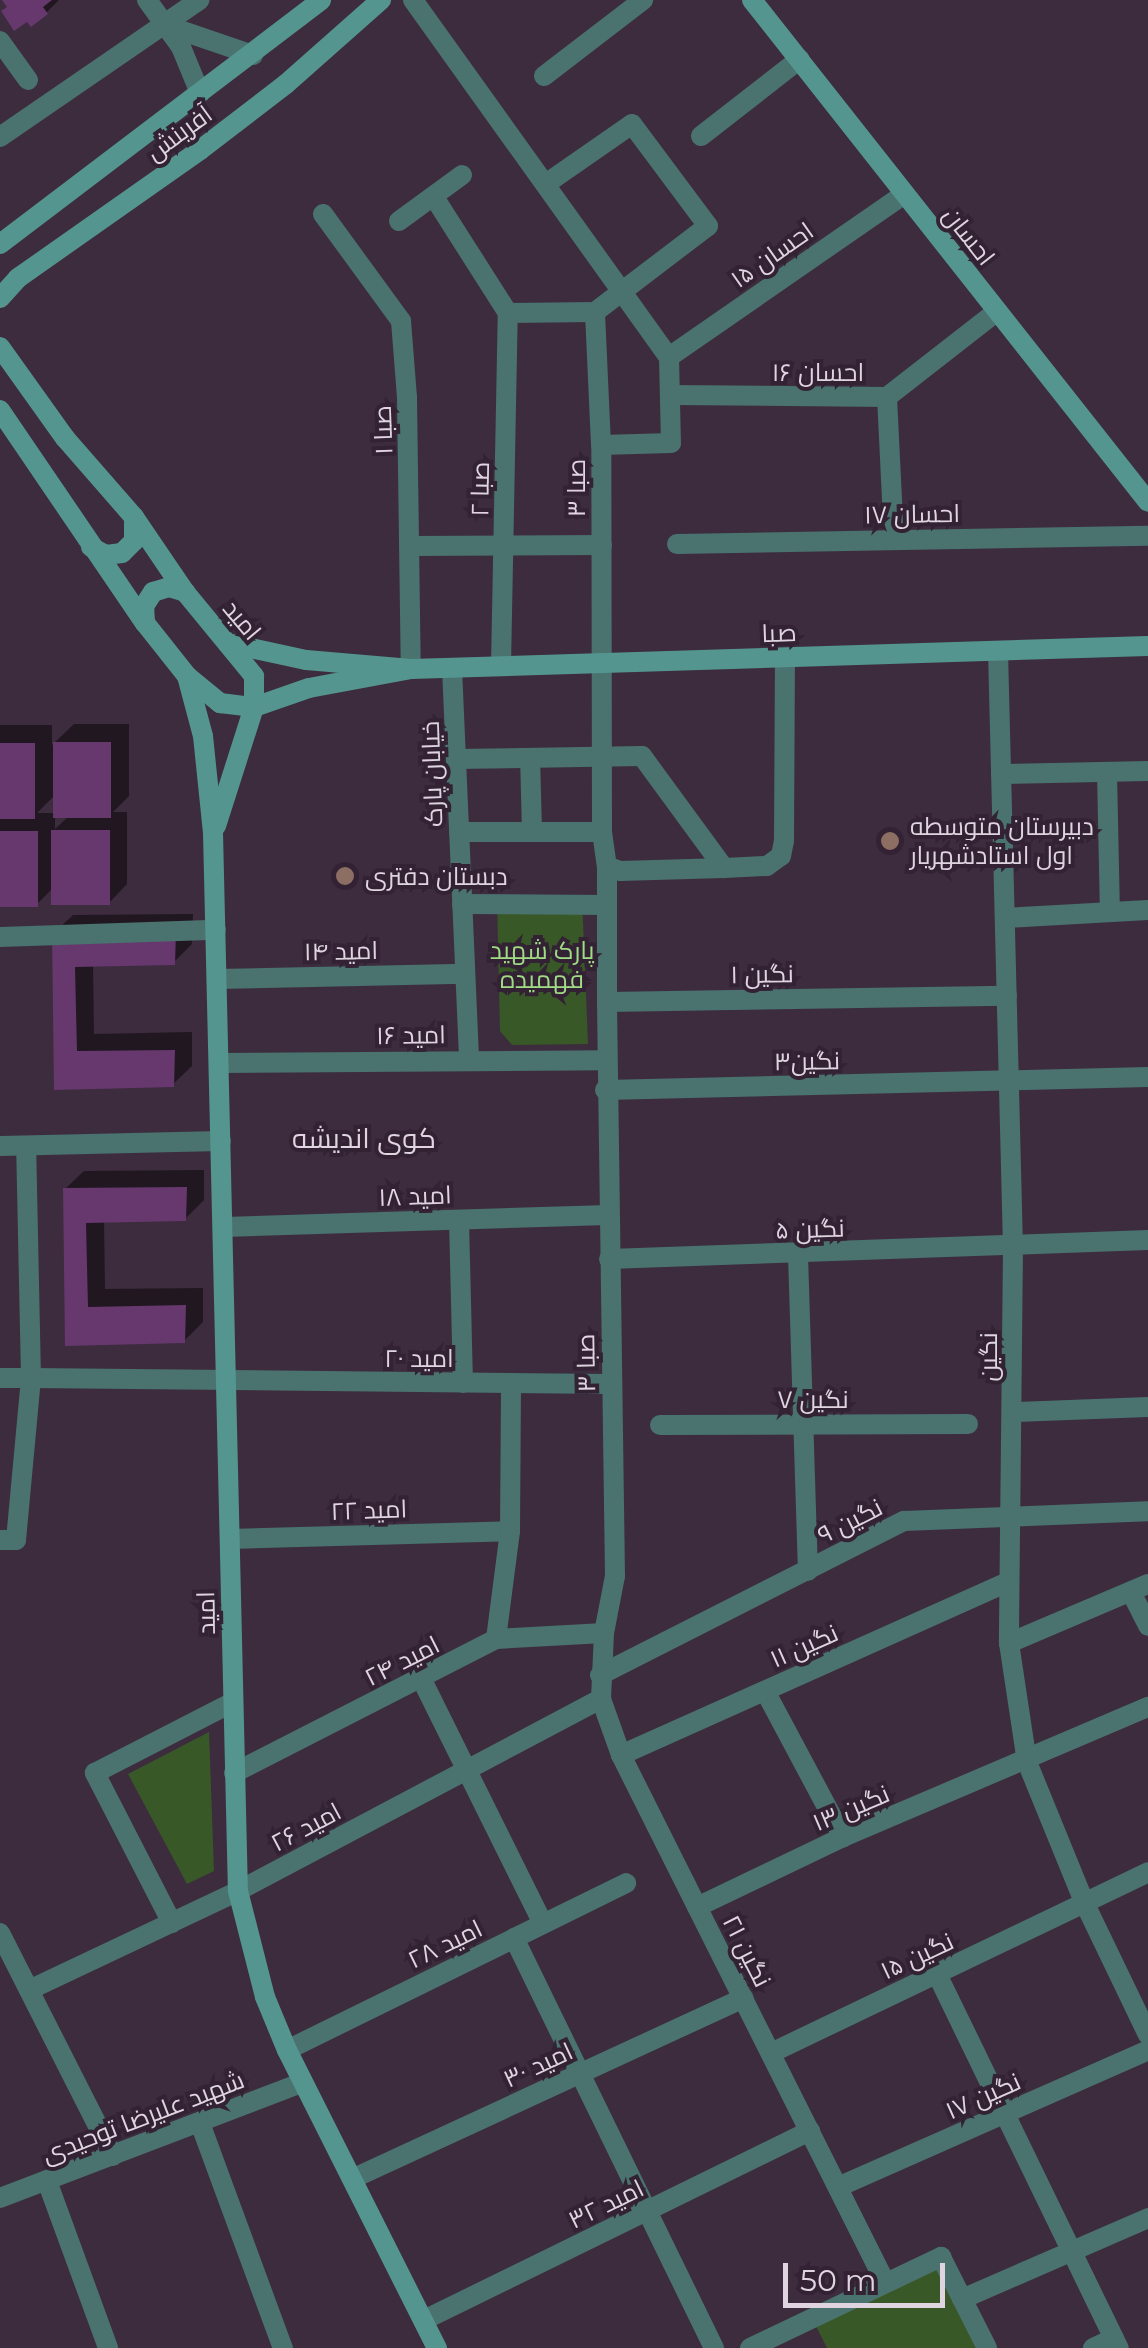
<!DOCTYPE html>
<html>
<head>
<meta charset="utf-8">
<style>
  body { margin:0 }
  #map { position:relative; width:1148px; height:2348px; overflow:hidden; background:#3c2c3e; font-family:Montserrat,Cairo,sans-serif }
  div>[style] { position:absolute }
  .green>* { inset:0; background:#385827 }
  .shadow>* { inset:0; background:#0007 }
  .building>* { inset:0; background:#66386d; transform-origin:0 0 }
  .street>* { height:20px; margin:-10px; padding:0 10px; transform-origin:10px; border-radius:10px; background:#4a726e }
  .secondary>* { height:20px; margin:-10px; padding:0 10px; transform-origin:10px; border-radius:10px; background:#54958f }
  .dots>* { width:28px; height:28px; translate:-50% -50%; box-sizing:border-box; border:5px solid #322234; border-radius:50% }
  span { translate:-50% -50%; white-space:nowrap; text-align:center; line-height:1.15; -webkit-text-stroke:8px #322234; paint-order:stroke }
  .street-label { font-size:25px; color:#dfd4e0 }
  .poi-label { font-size:25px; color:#dfd4e0 }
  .left { translate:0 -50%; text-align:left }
  .park-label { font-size:25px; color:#a1dc85 }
  .neighbourhood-label { font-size:28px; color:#dfd4e0 }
  .scale { position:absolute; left:783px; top:2263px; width:162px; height:45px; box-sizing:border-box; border:5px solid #dfd4e0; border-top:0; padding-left:12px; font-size:30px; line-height:35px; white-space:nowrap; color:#dfd4e0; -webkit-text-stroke:8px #322234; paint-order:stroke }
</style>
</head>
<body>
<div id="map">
  <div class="green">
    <i style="clip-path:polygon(582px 897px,588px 1044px,512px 1045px,500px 1031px,497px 899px)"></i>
    <i style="clip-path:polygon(209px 1732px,214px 1871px,187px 1884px,128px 1774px)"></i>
    <i style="clip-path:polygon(936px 2267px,979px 2348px,827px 2348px,816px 2326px)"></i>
  </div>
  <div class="shadow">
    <i style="clip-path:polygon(5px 0,59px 0,47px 12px,28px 18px)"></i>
    <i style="clip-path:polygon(evenodd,74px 724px,129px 724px,129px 796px,113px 812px,127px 812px,127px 884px,109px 903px,54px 887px,37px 904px,0 904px,0 725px,52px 725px,52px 745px,74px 724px,55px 795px,55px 813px,37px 813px,55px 795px,74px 724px,55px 815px,70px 815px,55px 829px,55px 815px)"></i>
    <i style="clip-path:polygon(193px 914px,192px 944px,174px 962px,93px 964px,94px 1034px,192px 1032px,192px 1066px,173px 1084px,56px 1087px,54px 933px,73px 915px)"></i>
    <i style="clip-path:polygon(204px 1170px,204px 1200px,185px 1219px,104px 1220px,105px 1289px,203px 1288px,203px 1322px,184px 1341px,68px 1343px,65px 1189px,84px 1171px)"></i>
  </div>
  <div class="building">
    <i style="clip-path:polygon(2px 0,52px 0,43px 7px,48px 14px,31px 27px,27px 22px,14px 31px,1px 11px,7px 7px)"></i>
    <i style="left:53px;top:742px;width:58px;height:76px"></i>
    <i style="left:0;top:743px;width:35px;height:76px"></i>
    <i style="left:51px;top:830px;width:59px;height:75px"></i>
    <i style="left:0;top:831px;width:38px;height:76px"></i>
    <i style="clip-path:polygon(176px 931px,175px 965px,75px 967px,77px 1051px,175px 1050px,174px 1087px,54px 1090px,52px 932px)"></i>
    <i style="clip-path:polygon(187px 1187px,186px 1221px,86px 1223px,88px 1307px,186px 1305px,185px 1343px,65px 1346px,63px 1188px)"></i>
  </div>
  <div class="street">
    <i style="left:147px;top:0;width:58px;rotate:54.1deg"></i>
    <i style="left:181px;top:47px;width:50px;rotate:67.6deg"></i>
    <i style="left:413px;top:0;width:439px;rotate:54.4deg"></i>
    <i style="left:669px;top:357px;width:86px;rotate:88.7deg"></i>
    <i style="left:671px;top:443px;width:70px;rotate:178.4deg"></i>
    <i style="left:165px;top:25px;width:93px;rotate:18.8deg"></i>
    <i style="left:0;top:41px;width:48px;rotate:54.3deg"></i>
    <i style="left:544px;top:76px;width:125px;rotate:-37.5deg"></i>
    <i style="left:701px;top:136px;width:125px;rotate:-37.9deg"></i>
    <i style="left:0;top:137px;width:242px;rotate:-34.5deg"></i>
    <i style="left:434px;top:197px;width:138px;rotate:57.5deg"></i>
    <i style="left:508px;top:313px;width:87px;rotate:-0.7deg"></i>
    <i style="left:595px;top:312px;width:142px;rotate:-37.3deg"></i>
    <i style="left:708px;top:226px;width:127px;rotate:-126.7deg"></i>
    <i style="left:632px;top:124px;width:103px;rotate:145.2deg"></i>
    <i style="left:323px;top:214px;width:132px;rotate:53.9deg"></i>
    <i style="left:401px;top:321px;width:77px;rotate:85.5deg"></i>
    <i style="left:407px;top:398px;width:271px;rotate:89.2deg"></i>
    <i style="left:399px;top:221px;width:78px;rotate:-36.1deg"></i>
    <i style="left:669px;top:357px;width:286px;rotate:-34.7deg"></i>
    <i style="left:670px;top:395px;width:217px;rotate:0.5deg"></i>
    <i style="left:887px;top:397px;width:138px;rotate:-37.9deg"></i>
    <i style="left:887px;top:397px;width:143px;rotate:87.2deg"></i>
    <i style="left:677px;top:544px;width:471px;rotate:-1deg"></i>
    <i style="left:411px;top:546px;width:191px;rotate:-0.3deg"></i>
    <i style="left:998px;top:651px;width:597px;rotate:88.56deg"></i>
    <i style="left:1013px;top:1248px;width:395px;rotate:90.6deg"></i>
    <i style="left:1009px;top:1643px;width:120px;rotate:81.4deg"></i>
    <i style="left:1027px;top:1762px;width:153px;rotate:67.8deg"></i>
    <i style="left:1085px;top:1904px;width:145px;rotate:64.3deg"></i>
    <i style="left:501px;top:666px;width:353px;rotate:-88.9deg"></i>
    <i style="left:452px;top:668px;width:391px;rotate:87.5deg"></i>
    <i style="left:456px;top:759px;width:186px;rotate:-0.9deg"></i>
    <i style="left:642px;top:756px;width:139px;rotate:53.8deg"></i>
    <i style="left:724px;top:868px;width:43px;rotate:-2.7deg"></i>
    <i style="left:767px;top:866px;width:17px;rotate:-36deg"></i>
    <i style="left:781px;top:856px;width:15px;rotate:-79deg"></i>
    <i style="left:784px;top:841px;width:183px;rotate:-89.7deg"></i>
    <i style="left:1107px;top:772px;width:140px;rotate:88.8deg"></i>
    <i style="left:1001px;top:774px;width:147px;rotate:-1.2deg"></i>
    <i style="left:459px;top:832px;width:73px"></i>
    <i style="left:532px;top:832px;width:74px;rotate:-91.5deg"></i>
    <i style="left:532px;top:832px;width:70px"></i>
    <i style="left:602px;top:832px;width:387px;rotate:-90.1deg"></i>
    <i style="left:601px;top:445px;width:133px;rotate:-92.6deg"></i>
    <i style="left:602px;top:832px;width:34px;rotate:82deg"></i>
    <i style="left:607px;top:866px;width:14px;rotate:21deg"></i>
    <i style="left:620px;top:871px;width:104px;rotate:-1.7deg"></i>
    <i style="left:462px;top:904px;width:145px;rotate:0.4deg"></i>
    <i style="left:1005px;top:918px;width:143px;rotate:-3.2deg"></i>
    <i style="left:0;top:937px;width:216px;rotate:-1.9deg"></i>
    <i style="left:217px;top:979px;width:248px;rotate:-1.2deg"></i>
    <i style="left:607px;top:1002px;width:136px;rotate:-90deg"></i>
    <i style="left:219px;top:1063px;width:386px;rotate:-0.4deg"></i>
    <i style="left:605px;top:1090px;width:543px;rotate:-1.37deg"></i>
    <i style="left:0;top:1146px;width:221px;rotate:-1.3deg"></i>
    <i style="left:459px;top:1220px;width:163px;rotate:88.6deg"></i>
    <i style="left:224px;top:1227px;width:384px;rotate:-1.8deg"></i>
    <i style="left:798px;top:1255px;width:316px;rotate:88.2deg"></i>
    <i style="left:609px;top:1259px;width:539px;rotate:-2.02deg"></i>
    <i style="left:0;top:1378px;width:31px"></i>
    <i style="left:31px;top:1378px;width:232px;rotate:-91.2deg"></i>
    <i style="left:1013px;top:1412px;width:135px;rotate:-2.1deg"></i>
    <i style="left:660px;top:1425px;width:308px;rotate:-0.2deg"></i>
    <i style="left:230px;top:1539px;width:280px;rotate:-1.6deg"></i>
    <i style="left:0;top:1540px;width:16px"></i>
    <i style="left:16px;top:1540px;width:163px;rotate:-84.7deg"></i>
    <i style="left:31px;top:1378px;width:580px;rotate:0.59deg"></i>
    <i style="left:1131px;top:1592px;width:38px;rotate:63deg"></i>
    <i style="left:496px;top:1639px;width:109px;rotate:-82.6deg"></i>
    <i style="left:510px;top:1531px;width:148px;rotate:-89.6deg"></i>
    <i style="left:1009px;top:1643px;width:151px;rotate:-23deg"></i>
    <i style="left:600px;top:1675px;width:341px;rotate:-26.9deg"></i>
    <i style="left:904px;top:1521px;width:244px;rotate:-2.3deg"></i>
    <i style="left:422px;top:1680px;width:272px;rotate:63.6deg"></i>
    <i style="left:765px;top:1691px;width:166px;rotate:61.9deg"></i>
    <i style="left:621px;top:1755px;width:424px;rotate:-24.1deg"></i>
    <i style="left:234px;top:1773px;width:294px;rotate:-27.1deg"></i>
    <i style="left:496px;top:1639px;width:108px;rotate:-3.2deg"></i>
    <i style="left:697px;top:1907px;width:162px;rotate:-25.6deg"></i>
    <i style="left:843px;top:1837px;width:332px;rotate:-23.1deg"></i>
    <i style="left:172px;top:1923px;width:169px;rotate:-117.2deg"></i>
    <i style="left:95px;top:1773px;width:155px;rotate:-27.2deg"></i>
    <i style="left:0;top:1933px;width:250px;rotate:63.1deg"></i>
    <i style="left:514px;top:1938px;width:456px;rotate:64deg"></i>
    <i style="left:937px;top:1974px;width:416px;rotate:64.1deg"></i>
    <i style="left:29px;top:1990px;width:231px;rotate:-25.3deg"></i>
    <i style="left:238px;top:1891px;width:411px;rotate:-27.9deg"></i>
    <i style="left:287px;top:2050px;width:378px;rotate:-26.2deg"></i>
    <i style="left:771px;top:2053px;width:418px;rotate:-25.6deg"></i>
    <i style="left:200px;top:2123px;width:240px;rotate:69.8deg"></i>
    <i style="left:354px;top:2178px;width:429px;rotate:-24.8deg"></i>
    <i style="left:47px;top:2181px;width:178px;rotate:69.9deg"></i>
    <i style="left:838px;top:2187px;width:339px;rotate:-23.8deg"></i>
    <i style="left:0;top:2198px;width:324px;rotate:-20.9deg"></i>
    <i style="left:885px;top:2282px;width:589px;rotate:-116.61deg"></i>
    <i style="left:621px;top:1755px;width:59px;rotate:-109.7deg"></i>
    <i style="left:601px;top:1699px;width:66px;rotate:-87.4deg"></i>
    <i style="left:604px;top:1633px;width:58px;rotate:-79.1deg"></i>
    <i style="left:615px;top:1576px;width:574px;rotate:-90.8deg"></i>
    <i style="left:607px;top:1002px;width:400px;rotate:-0.9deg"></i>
    <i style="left:962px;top:2299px;width:203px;rotate:-23.5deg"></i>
    <i style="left:424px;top:2320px;width:430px;rotate:-26.1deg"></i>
    <i style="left:750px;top:2348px;width:212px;rotate:-25.5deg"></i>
    <i style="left:941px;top:2257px;width:102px;rotate:63.2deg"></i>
    <i style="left:1093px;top:2348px;width:23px;rotate:-25deg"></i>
  </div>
  <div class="secondary">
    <i style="left:752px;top:0;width:639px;rotate:51.73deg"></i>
    <i style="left:0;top:244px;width:403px;rotate:-37.2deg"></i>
    <i style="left:0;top:298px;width:27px;rotate:-48deg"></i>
    <i style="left:18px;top:278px;width:223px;rotate:-35.1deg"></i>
    <i style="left:200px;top:150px;width:108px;rotate:-37.5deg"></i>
    <i style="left:286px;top:84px;width:127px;rotate:-41.5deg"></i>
    <i style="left:0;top:347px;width:112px;rotate:54.5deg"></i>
    <i style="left:65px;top:438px;width:105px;rotate:48.9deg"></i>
    <i style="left:134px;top:517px;width:91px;rotate:55.8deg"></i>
    <i style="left:185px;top:592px;width:109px;rotate:50.6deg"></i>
    <i style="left:254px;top:676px;width:31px;rotate:90deg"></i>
    <i style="left:254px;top:707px;width:125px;rotate:107.7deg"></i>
    <i style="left:0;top:410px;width:258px;rotate:55.8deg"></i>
    <i style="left:145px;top:623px;width:68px;rotate:51.6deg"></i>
    <i style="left:187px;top:676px;width:43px;rotate:39.3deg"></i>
    <i style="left:220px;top:703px;width:34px;rotate:7deg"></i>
    <i style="left:254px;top:707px;width:58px;rotate:-19.1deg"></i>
    <i style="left:309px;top:688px;width:104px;rotate:-10.6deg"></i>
    <i style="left:411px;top:669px;width:105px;rotate:-175.1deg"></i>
    <i style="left:306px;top:660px;width:76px;rotate:-167.8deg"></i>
    <i style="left:91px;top:547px;width:17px;rotate:28deg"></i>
    <i style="left:106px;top:555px;width:16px;rotate:-7deg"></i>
    <i style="left:122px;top:553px;width:17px;rotate:-45deg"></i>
    <i style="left:134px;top:541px;width:23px;rotate:-90deg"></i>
    <i style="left:145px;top:623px;width:17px;rotate:-93deg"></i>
    <i style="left:144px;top:606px;width:17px;rotate:-57deg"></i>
    <i style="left:153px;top:592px;width:17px;rotate:-17deg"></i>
    <i style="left:169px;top:587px;width:17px;rotate:17deg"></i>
    <i style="left:411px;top:669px;width:737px;rotate:-1.79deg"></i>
    <i style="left:187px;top:676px;width:62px;rotate:75.1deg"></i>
    <i style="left:203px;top:736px;width:98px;rotate:84.1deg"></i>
    <i style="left:213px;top:833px;width:1058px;rotate:88.65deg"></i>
    <i style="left:238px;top:1891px;width:109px;rotate:75.7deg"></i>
    <i style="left:265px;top:1997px;width:57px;rotate:67.5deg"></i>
    <i style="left:287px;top:2050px;width:334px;rotate:63.3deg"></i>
  </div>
  <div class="dots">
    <i style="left:890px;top:841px;background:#8d6e63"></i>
    <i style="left:345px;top:876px;background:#8d6e63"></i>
  </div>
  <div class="street-label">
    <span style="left:179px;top:133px;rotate:-36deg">آفرینش</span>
    <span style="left:969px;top:236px;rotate:52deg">احسان</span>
    <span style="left:772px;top:255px;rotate:-35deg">احسان ۱۵</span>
    <span style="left:818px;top:372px">احسان ۱۶</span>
    <span style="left:383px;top:430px;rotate:-92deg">صبا ۱</span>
    <span style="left:576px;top:488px;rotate:-90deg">صبا ۳</span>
    <span style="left:480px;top:489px;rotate:-89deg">صبا ۲</span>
    <span style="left:912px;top:514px;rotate:-1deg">احسان ۱۷</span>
    <span style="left:242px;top:620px;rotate:50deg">امید</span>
    <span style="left:779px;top:633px;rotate:-2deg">صبا</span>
    <span style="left:432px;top:774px;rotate:-92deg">خیابان پارک</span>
    <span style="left:341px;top:951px;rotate:-1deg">امید ۱۴</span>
    <span style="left:762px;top:974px;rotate:-1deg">نگین ۱</span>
    <span style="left:411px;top:1035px;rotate:-1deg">امید ۱۶</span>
    <span style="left:807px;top:1061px;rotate:-1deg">نگین۳</span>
    <span style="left:415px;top:1196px;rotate:-2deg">امید ۱۸</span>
    <span style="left:810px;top:1229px;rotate:-2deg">نگین ۵</span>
    <span style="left:988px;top:1357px;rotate:-90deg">نگین</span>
    <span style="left:419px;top:1358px">امید ۲۰</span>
    <span style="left:586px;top:1363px;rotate:-91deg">صبا ۳</span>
    <span style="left:813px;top:1399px">نگین ۷</span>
    <span style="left:369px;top:1510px;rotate:-2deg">امید ۲۲</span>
    <span style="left:850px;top:1521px;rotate:-27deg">نگین ۹</span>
    <span style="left:206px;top:1613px;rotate:-91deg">امید</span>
    <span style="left:804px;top:1646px;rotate:-24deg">نگین ۱۱</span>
    <span style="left:402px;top:1661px;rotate:-27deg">امید ۲۴</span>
    <span style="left:851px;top:1808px;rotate:-23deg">نگین ۱۳</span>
    <span style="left:306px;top:1827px;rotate:-28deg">امید ۲۶</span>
    <span style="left:445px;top:1944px;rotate:-26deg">امید ۲۸</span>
    <span style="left:747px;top:1951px;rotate:63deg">نگین ۲۱</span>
    <span style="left:917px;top:1956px;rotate:-25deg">نگین ۱۵</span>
    <span style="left:538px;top:2065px;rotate:-25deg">امید ۳۰</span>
    <span style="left:983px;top:2096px;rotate:-24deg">نگین ۱۷</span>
    <span style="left:143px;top:2117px;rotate:-21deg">شهید علیرضا توحیدی</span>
    <span style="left:606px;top:2204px;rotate:-26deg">امید ۳۲</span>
  </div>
  <div class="poi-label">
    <span class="left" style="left:910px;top:841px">دبیرستان متوسطه<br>اول استادشهریار</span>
    <span class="left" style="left:365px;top:876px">دبستان دفتری</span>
  </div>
  <div class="park-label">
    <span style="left:542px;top:965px">پارک شهید<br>فهمیده</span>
  </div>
  <div class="neighbourhood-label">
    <span style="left:364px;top:1138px">کوی اندیشه</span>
  </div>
  <div class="scale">50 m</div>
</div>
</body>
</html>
